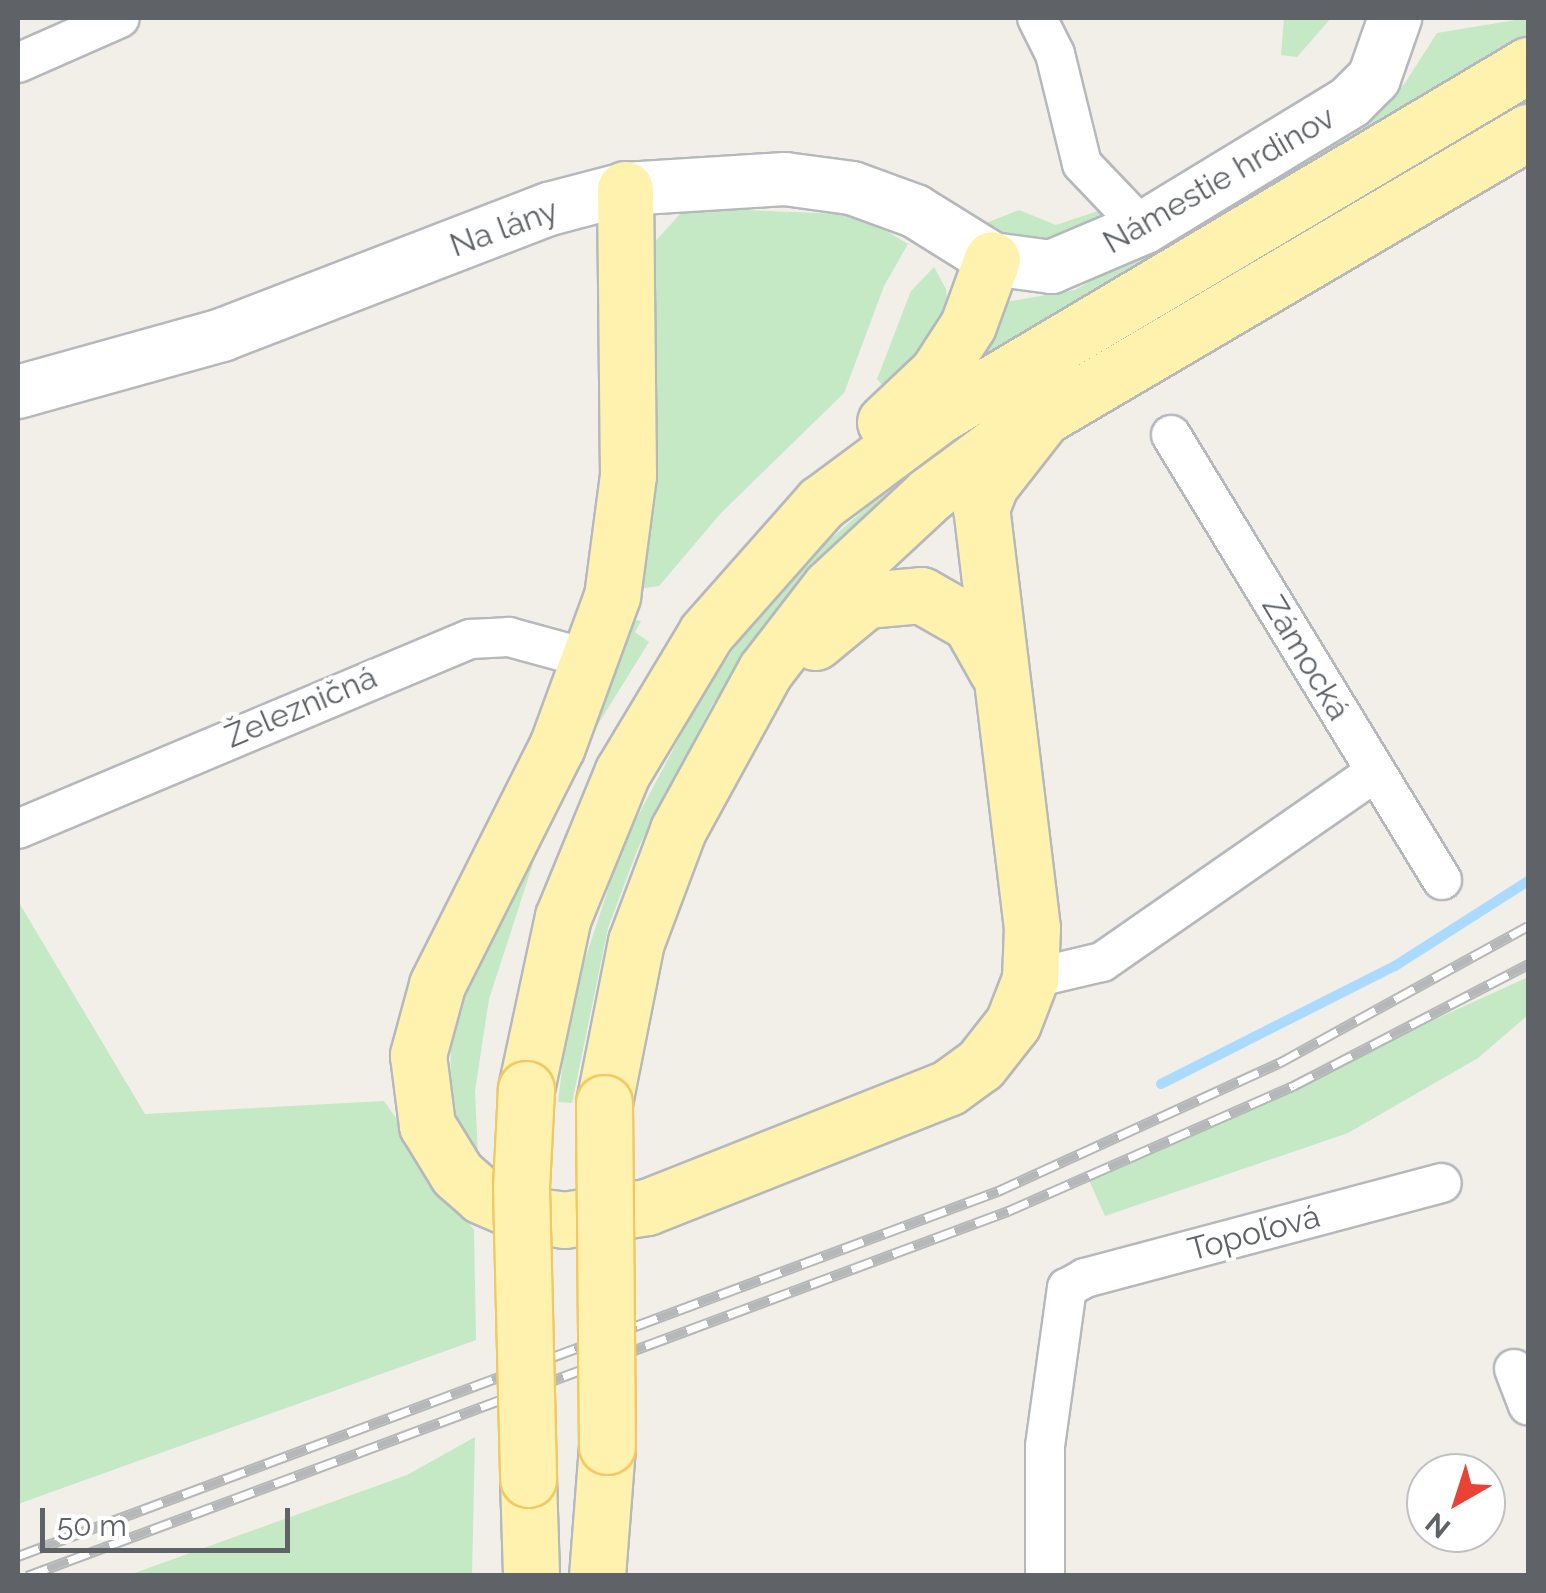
<!DOCTYPE html>
<html>
<head>
<meta charset="utf-8">
<style>
  body { margin:0 }
  #map { position:relative; width:1546px; height:1593px; overflow:hidden; background:#f1efe8; font-family:Raleway,sans-serif }
  div>[style] { position:absolute }
  .green>* { inset:0; background:#c5e8c5 }
  .stream>* { height:10px; margin:-5px; padding:0 5px; transform-origin:5px; border-radius:5px; background:#aadaff }
  .roads { filter:drop-shadow(2px 0 #b5b8bc) drop-shadow(-2px 0 #b5b8bc) drop-shadow(0 2px #b5b8bc) drop-shadow(0 -2px #b5b8bc) }
  .street>* { height:38px; margin:-19px; padding:0 19px; transform-origin:19px; border-radius:19px; background:#fff }
  .secondary>* { height:52px; margin:-26px; padding:0 26px; transform-origin:26px; border-radius:26px; background:#fff }
  .primary>* { height:55px; margin:-27.5px; padding:0 27.5px; transform-origin:27.5px; border-radius:27.5px; background:#fff2af }
  .rail>* { height:11px; margin-top:-5.5px; transform-origin:0; background:repeating-linear-gradient(90deg,#fff 0 22px,#b6b7b8 0 44px); box-sizing:border-box; border-block:2px solid #b6b7b8 }
  .bridges { filter:drop-shadow(2px 0 #f2c960) drop-shadow(-2px 0 #f2c960) drop-shadow(0 2px #f2c960) drop-shadow(0 -2px #f2c960) }
  .primary-bridge>* { height:55px; margin:-27.5px; padding:0 27.5px; transform-origin:27.5px; border-radius:27.5px; background:#fff2af }
  span { translate:-50% -50%; white-space:nowrap; text-align:center; line-height:1.15; -webkit-text-stroke:8px #fff; paint-order:stroke }
  .street-label { font-size:32px; color:#5f6368 }
  .frame { position:absolute; inset:0; border:20px solid #5f6368; pointer-events:none }
  .north { position:absolute; left:1406px; top:1453px; width:100px; height:100px; box-sizing:border-box; background:#fff; border:2px solid #bfc1c3; border-radius:50%; rotate:219deg; font-size:28px; font-weight:700; line-height:40px; text-align:center; color:#5f6368 }
  .north::after { content:''; display:block; margin:auto; width:35px; height:45px; background:#ea4335; clip-path:polygon(50% 0,100% 100%,50% 72%,0 100%) }
  .scale { position:absolute; left:40px; top:1508px; width:250px; height:45px; box-sizing:border-box; border:5px solid #5f6368; border-top:0; padding-left:12px; font-size:30px; line-height:35px; white-space:nowrap; color:#5f6368; -webkit-text-stroke:8px #fff; paint-order:stroke }
</style>
</head>
<body>
<div id="map">
  <div class="green">
    <i style="clip-path:polygon(1284px 18px,1331px 18px,1297px 57px,1281px 55px)"></i>
    <i style="clip-path:polygon(1528px 18px,1528px 41px,950px 387px,1006px 302px,1075px 290px,1369px 116px,1405px 83px,1437px 33px)"></i>
    <i style="clip-path:polygon(1528px 89px,1528px 108px,760px 635px,712px 705px,638px 848px,608px 928px,572px 1103px,558px 1102px,570px 1005px,623px 844px,701px 697px,749px 626px,815px 552px,953px 434px)"></i>
    <i style="clip-path:polygon(699px 208px,841px 214px,867px 219px,908px 244px,884px 286px,844px 393px,721px 513px,659px 586px,637px 589px,652px 245px,681px 213px)"></i>
    <i style="clip-path:polygon(1107px 208px,1118px 220px,1023px 248px,978px 226px,1019px 210px,1056px 225px)"></i>
    <i style="clip-path:polygon(934px 267px,946px 289px,949px 324px,884px 387px,877px 379px,911px 291px)"></i>
    <i style="clip-path:polygon(631px 619px,641px 621px,635px 632px,649px 642px,587px 742px,541px 839px,489px 999px,475px 1091px,478px 1157px,450px 1109px,451px 1021px)"></i>
    <i style="clip-path:polygon(18px 901px,145px 1114px,384px 1101px,474px 1230px,476px 1340px,18px 1504px)"></i>
    <i style="clip-path:polygon(1528px 977px,1528px 1015px,1478px 1058px,1348px 1133px,1105px 1216px,1088px 1178px)"></i>
    <i style="clip-path:polygon(475px 1437px,472px 1575px,129px 1575px,407px 1475px)"></i>
  </div>
  <div class="stream">
    <i style="left:1161px;top:1084px;width:262px;rotate:-26.8deg"></i>
    <i style="left:1395px;top:966px;width:158px;rotate:-32.6deg"></i>
  </div>
  <div class="roads">
    <div class="street">
      <i style="left:1037px;top:18px;width:40px;rotate:63.4deg"></i>
      <i style="left:1055px;top:54px;width:113px;rotate:76.2deg"></i>
      <i style="left:1082px;top:164px;width:88px;rotate:46.4deg"></i>
      <i style="left:18px;top:63px;width:111px;rotate:-23.8deg"></i>
      <i style="left:1171px;top:435px;width:521px;rotate:58.66deg"></i>
      <i style="left:18px;top:829px;width:491px;rotate:-22.8deg"></i>
      <i style="left:471px;top:639px;width:38px;rotate:-3deg"></i>
      <i style="left:509px;top:637px;width:87px;rotate:15.3deg"></i>
      <i style="left:1030px;top:979px;width:74px;rotate:-13.3deg"></i>
      <i style="left:1102px;top:962px;width:333px;rotate:-34.8deg"></i>
      <i style="left:1514px;top:1369px;width:39px;rotate:69deg"></i>
      <i style="left:1045px;top:1576px;width:130px;rotate:-90deg"></i>
      <i style="left:1045px;top:1446px;width:160px;rotate:-82.1deg"></i>
      <i style="left:1067px;top:1288px;width:21px;rotate:-29deg"></i>
      <i style="left:1085px;top:1278px;width:369px;rotate:-14.9deg"></i>
    </div>
    <div class="secondary">
      <i style="left:18px;top:392px;width:212px;rotate:-15.6deg"></i>
      <i style="left:222px;top:335px;width:350px;rotate:-21.1deg"></i>
      <i style="left:549px;top:209px;width:79px;rotate:-14.7deg"></i>
      <i style="left:625px;top:189px;width:160px;rotate:-3.6deg"></i>
      <i style="left:785px;top:179px;width:68px;rotate:7.7deg"></i>
      <i style="left:852px;top:188px;width:67px;rotate:20.1deg"></i>
      <i style="left:915px;top:211px;width:91px;rotate:31.9deg"></i>
      <i style="left:992px;top:259px;width:60px;rotate:7.7deg"></i>
      <i style="left:1051px;top:267px;width:100px;rotate:-23deg"></i>
      <i style="left:1143px;top:228px;width:242px;rotate:-31.3deg"></i>
      <i style="left:1350px;top:102px;width:34px;rotate:-45deg"></i>
      <i style="left:1374px;top:78px;width:64px;rotate:-70.7deg"></i>
    </div>
    <div class="primary">
      <i style="left:625px;top:189px;width:286px;rotate:89.4deg"></i>
      <i style="left:628px;top:475px;width:122px;rotate:97.5deg"></i>
      <i style="left:612px;top:596px;width:160px;rotate:110.1deg"></i>
      <i style="left:557px;top:746px;width:267px;rotate:116.7deg"></i>
      <i style="left:437px;top:985px;width:73px;rotate:105.2deg"></i>
      <i style="left:418px;top:1055px;width:71px;rotate:82.7deg"></i>
      <i style="left:427px;top:1125px;width:57px;rotate:58.5deg"></i>
      <i style="left:457px;top:1174px;width:33px;rotate:41deg"></i>
      <i style="left:482px;top:1196px;width:48px;rotate:23.4deg"></i>
      <i style="left:526px;top:1215px;width:38px;rotate:7deg"></i>
      <i style="left:564px;top:1220px;width:84px;rotate:-8.9deg"></i>
      <i style="left:647px;top:1207px;width:324px;rotate:-21.6deg"></i>
      <i style="left:948px;top:1088px;width:39px;rotate:-36deg"></i>
      <i style="left:980px;top:1065px;width:53px;rotate:-51.8deg"></i>
      <i style="left:1013px;top:1023px;width:47px;rotate:-68.9deg"></i>
      <i style="left:1030px;top:979px;width:51px;rotate:-87.8deg"></i>
      <i style="left:1032px;top:928px;width:422px;rotate:-96.9deg"></i>
      <i style="left:981px;top:509px;width:26px;rotate:-69deg"></i>
      <i style="left:990px;top:485px;width:93px;rotate:-52deg"></i>
      <i style="left:885px;top:422px;width:71px;rotate:-43.3deg"></i>
      <i style="left:937px;top:373px;width:57px;rotate:-57.1deg"></i>
      <i style="left:968px;top:325px;width:70px;rotate:-70deg"></i>
      <i style="left:815px;top:642px;width:66px;rotate:-39.5deg"></i>
      <i style="left:866px;top:600px;width:55px;rotate:-5.2deg"></i>
      <i style="left:921px;top:595px;width:56px;rotate:29.7deg"></i>
      <i style="left:970px;top:623px;width:55px;rotate:60.6deg"></i>
      <i style="left:526px;top:1089px;width:176px;rotate:-77.9deg"></i>
      <i style="left:563px;top:917px;width:156px;rotate:-67.7deg"></i>
      <i style="left:622px;top:773px;width:163px;rotate:-59deg"></i>
      <i style="left:706px;top:633px;width:174px;rotate:-48.5deg"></i>
      <i style="left:821px;top:503px;width:149px;rotate:-36.6deg"></i>
      <i style="left:941px;top:414px;width:683px;rotate:-30.73deg"></i>
      <i style="left:604px;top:1103px;width:164px;rotate:-78.8deg"></i>
      <i style="left:636px;top:942px;width:120px;rotate:-69.4deg"></i>
      <i style="left:678px;top:830px;width:181px;rotate:-61.3deg"></i>
      <i style="left:765px;top:671px;width:106px;rotate:-52.3deg"></i>
      <i style="left:830px;top:587px;width:137px;rotate:-42.9deg"></i>
      <i style="left:930px;top:494px;width:86px;rotate:-36.5deg"></i>
      <i style="left:999px;top:443px;width:614px;rotate:-30.45deg"></i>
      <i style="left:528px;top:1479px;width:97px;rotate:88.2deg"></i>
      <i style="left:597px;top:1576px;width:130px;rotate:-85.6deg"></i>
    </div>
  </div>
  <div class="rail">
    <i style="left:18px;top:1556px;width:1046px;rotate:-20.43deg"></i>
    <i style="left:998px;top:1191px;width:309px;rotate:-24.5deg"></i>
    <i style="left:1279px;top:1063px;width:284px;rotate:-28.8deg"></i>
    <i style="left:27px;top:1576px;width:1047px;rotate:-20.41deg"></i>
    <i style="left:1008px;top:1211px;width:311px;rotate:-23.7deg"></i>
    <i style="left:1293px;top:1086px;width:265px;rotate:-27.4deg"></i>
  </div>
  <div class="bridges">
    <div class="primary-bridge">
      <i style="left:526px;top:1089px;width:98px;rotate:92.9deg"></i>
      <i style="left:521px;top:1187px;width:292px;rotate:88.6deg"></i>
      <i style="left:604px;top:1103px;width:343px;rotate:89.5deg"></i>
    </div>
  </div>
  <div class="street-label">
    <span style="left:1219px;top:180px;rotate:-30deg">Námestie hrdinov</span>
    <span style="left:504px;top:228px;rotate:-20deg">Na lány</span>
    <span style="left:1306px;top:658px;rotate:59deg">Zámocká</span>
    <span style="left:301px;top:707px;rotate:-23deg">Železničná</span>
    <span style="left:1254px;top:1233px;rotate:-15deg">Topoľová</span>
  </div>
  <div class="frame"></div>
  <div class="north">N</div>
  <div class="scale">50 m</div>
</div>
</body>
</html>
